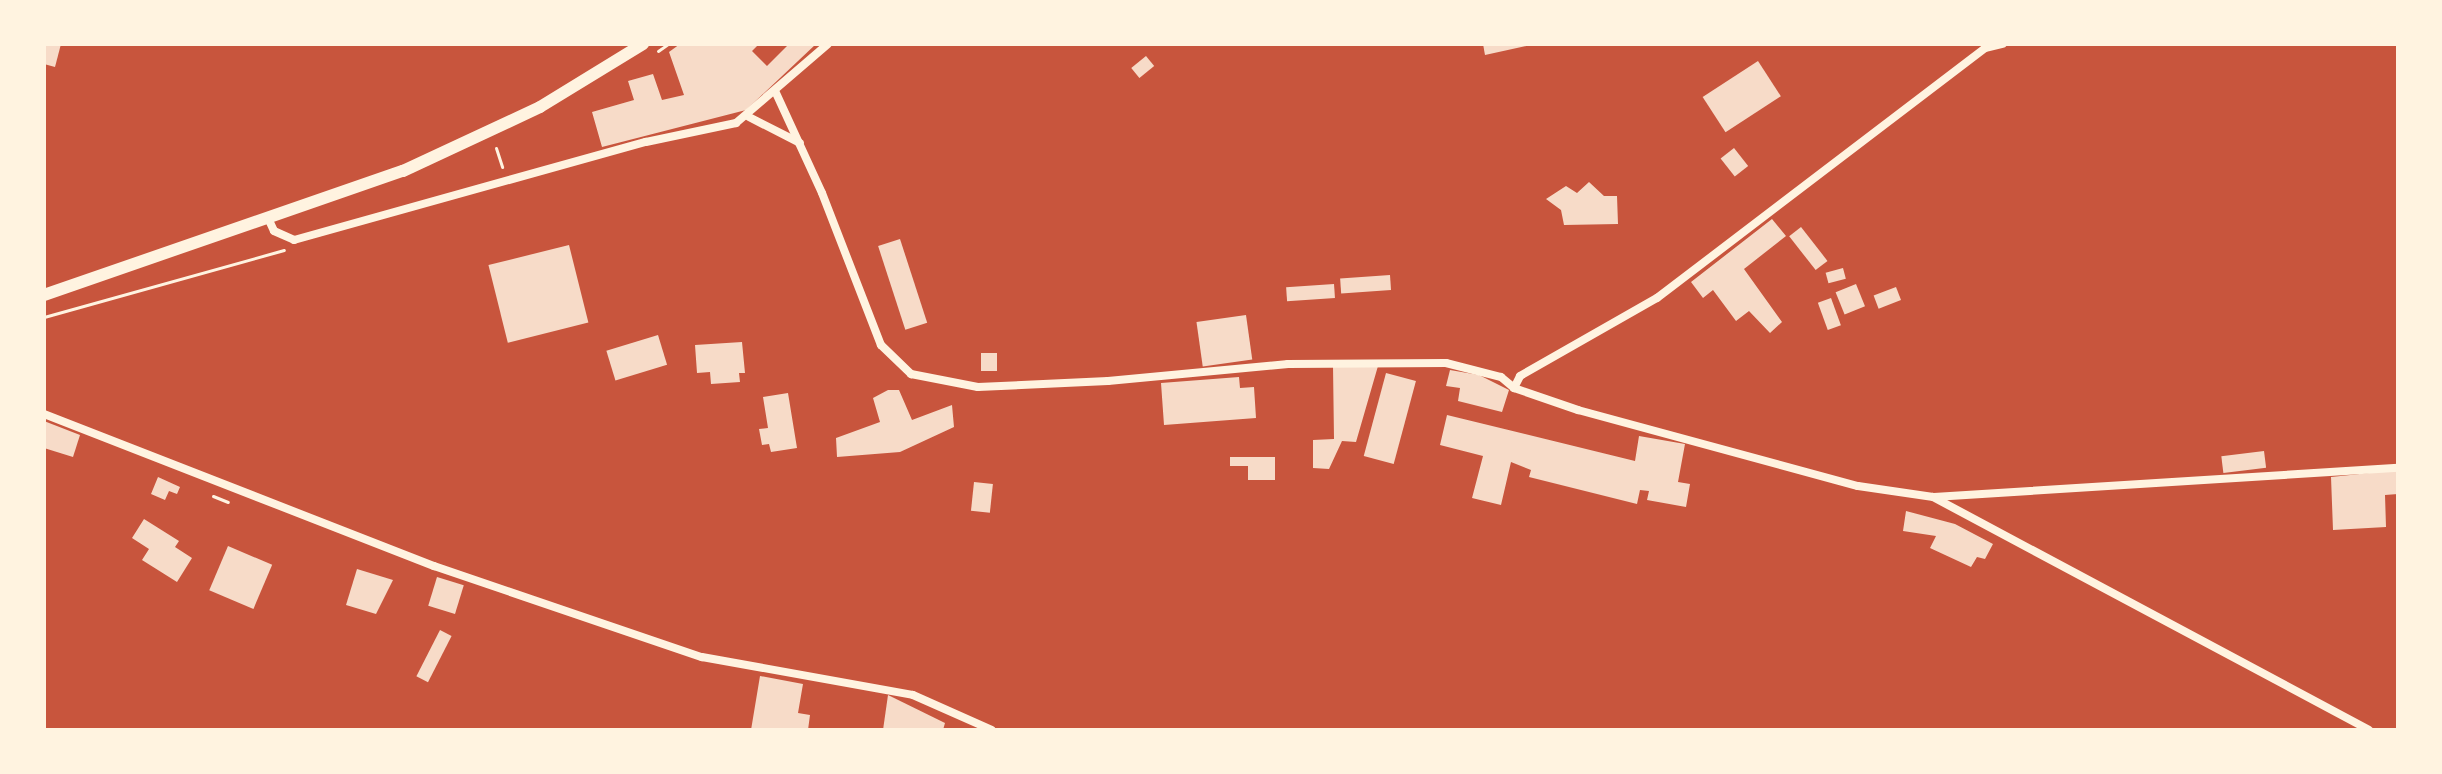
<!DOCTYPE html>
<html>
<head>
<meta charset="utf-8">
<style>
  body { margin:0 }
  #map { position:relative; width:2442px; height:774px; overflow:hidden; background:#c8553d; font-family:"Sofia Sans Condensed",sans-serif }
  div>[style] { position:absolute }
  .building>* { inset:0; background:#f7dbc8; transform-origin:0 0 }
  .path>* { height:3px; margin:-1.5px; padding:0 1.5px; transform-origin:1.5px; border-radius:1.5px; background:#fff3e0 }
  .minor>* { height:8px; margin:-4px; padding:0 4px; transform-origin:4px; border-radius:4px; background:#fff3e0 }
  .secondary>* { height:12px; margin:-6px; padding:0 6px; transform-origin:6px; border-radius:6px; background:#fff3e0 }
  span { translate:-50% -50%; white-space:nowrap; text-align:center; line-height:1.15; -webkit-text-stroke:8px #fff3e0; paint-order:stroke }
  .frame { position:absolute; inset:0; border:46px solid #fff3e0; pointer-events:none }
</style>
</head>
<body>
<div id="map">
  <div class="building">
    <i style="clip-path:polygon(44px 44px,61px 44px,55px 67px,44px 64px)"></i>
    <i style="clip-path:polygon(680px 44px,759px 44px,752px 51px,767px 66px,789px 44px,816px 44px,746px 110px,602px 147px,592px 112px,634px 100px,628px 81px,653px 74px,662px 100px,684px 95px,669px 52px)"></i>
    <i style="clip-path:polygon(1483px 44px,1531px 44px,1531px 45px,1485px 55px)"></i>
    <i style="left:1146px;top:56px;width:13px;height:19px;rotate:51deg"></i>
    <i style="left:1758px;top:61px;width:42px;height:66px;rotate:57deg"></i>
    <i style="left:1734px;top:148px;width:23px;height:17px;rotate:52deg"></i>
    <i style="clip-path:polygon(1589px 182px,1604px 196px,1617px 196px,1618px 224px,1564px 225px,1561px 210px,1546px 199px,1566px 186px,1577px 193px)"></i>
    <i style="clip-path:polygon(1772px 219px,1786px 236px,1744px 269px,1782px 322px,1770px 333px,1749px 311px,1736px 321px,1713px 290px,1703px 298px,1691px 282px)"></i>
    <i style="left:1801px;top:227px;width:43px;height:15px;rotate:52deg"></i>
    <i style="left:900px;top:239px;width:88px;height:23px;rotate:72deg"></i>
    <i style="left:569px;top:245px;width:80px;height:83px;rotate:76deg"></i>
    <i style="left:1843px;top:268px;width:11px;height:18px;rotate:75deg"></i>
    <i style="left:1390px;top:275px;width:15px;height:50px;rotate:86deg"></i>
    <i style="left:1334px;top:284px;width:14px;height:48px;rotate:86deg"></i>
    <i style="left:1856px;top:284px;width:24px;height:22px;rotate:68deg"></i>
    <i style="left:1896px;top:287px;width:14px;height:24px;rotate:69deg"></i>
    <i style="left:1831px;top:298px;width:29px;height:14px;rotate:70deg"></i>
    <i style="left:1246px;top:315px;width:45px;height:50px;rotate:82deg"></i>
    <i style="left:658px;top:335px;width:31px;height:54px;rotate:73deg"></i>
    <i style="clip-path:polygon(742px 342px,745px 373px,739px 373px,740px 382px,711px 384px,710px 372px,697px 373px,695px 345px)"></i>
    <i style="left:981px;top:353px;width:16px;height:18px"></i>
    <i style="clip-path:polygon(1333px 366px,1378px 366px,1356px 442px,1342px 441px,1329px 469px,1313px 468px,1313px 440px,1334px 439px)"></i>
    <i style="clip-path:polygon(1450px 370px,1479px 375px,1509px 390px,1502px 412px,1458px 401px,1460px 388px,1446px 386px)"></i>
    <i style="left:1386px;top:373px;width:31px;height:86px;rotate:15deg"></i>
    <i style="clip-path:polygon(1239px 377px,1240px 388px,1254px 387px,1256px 418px,1164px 425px,1161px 383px)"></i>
    <i style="clip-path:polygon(888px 390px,899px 390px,912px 420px,952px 405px,954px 427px,900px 452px,837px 457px,836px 438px,880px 422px,873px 398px)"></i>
    <i style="clip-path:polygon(788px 393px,797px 448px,771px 452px,769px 444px,762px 445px,759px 429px,768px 428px,763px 397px)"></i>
    <i style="clip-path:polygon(1447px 415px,1635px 461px,1639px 436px,1685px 444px,1678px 482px,1690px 484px,1686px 507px,1647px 500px,1649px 491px,1640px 490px,1637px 504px,1529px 477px,1531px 470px,1511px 462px,1501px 505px,1472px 498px,1483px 456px,1440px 445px)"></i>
    <i style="clip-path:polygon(44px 421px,80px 435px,73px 457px,44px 448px)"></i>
    <i style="left:2264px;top:451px;width:17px;height:43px;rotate:83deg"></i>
    <i style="clip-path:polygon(1230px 457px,1275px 457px,1275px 480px,1248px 480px,1248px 466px,1230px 466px)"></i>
    <i style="clip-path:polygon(2398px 470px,2398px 494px,2385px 495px,2386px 527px,2333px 530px,2331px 477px)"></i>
    <i style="clip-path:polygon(158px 477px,180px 487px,177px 494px,169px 491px,165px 500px,151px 494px)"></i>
    <i style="left:974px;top:482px;width:19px;height:29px;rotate:6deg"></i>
    <i style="clip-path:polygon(1906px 511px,1955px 524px,1993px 544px,1985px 559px,1977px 557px,1971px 567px,1930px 548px,1936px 536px,1903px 531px)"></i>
    <i style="clip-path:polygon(144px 519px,179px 541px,175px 547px,192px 558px,177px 582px,142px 560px,149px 549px,132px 538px)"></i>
    <i style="left:228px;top:546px;width:48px;height:48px;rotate:23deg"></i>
    <i style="clip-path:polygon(357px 569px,393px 580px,376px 614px,346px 605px)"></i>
    <i style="left:437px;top:577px;width:28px;height:30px;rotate:17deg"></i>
    <i style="left:440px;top:630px;width:13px;height:52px;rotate:27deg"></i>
    <i style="clip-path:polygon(760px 676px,803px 684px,798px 713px,810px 715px,808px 730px,751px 730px)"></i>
    <i style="clip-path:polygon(888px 695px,945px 723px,943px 730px,883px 730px)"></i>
  </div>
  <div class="path">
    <i style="left:658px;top:51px;width:12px;rotate:-35deg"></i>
    <i style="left:496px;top:148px;width:20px;rotate:72deg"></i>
    <i style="left:44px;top:317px;width:249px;rotate:-15.6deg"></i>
    <i style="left:213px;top:496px;width:16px;rotate:22deg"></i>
  </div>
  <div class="minor">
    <i style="left:776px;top:93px;width:110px;rotate:65.3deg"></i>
    <i style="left:822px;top:193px;width:163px;rotate:68.8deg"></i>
    <i style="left:881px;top:345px;width:42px;rotate:44deg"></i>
    <i style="left:911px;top:374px;width:68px;rotate:11deg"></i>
    <i style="left:978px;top:387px;width:130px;rotate:-2.6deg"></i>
    <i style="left:1108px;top:381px;width:181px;rotate:-5.4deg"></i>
    <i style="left:1288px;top:364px;width:158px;rotate:-0.4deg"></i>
    <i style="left:1446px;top:363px;width:57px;rotate:14.3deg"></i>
    <i style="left:1501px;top:377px;width:17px;rotate:40deg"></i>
    <i style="left:1514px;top:388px;width:68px;rotate:19deg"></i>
    <i style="left:1578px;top:410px;width:290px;rotate:15.2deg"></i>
    <i style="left:1858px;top:486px;width:76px;rotate:8.3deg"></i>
    <i style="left:1933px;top:497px;width:494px;rotate:28.1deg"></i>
    <i style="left:749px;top:117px;width:57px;rotate:27deg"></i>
    <i style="left:268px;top:218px;width:14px;rotate:65deg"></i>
    <i style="left:274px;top:231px;width:22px;rotate:24deg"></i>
    <i style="left:294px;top:240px;width:365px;rotate:-15.6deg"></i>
    <i style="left:646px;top:142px;width:92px;rotate:-11.9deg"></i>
    <i style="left:736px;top:123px;width:121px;rotate:-40.7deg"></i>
    <i style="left:1514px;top:388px;width:13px;rotate:-63deg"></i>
    <i style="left:1520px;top:376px;width:158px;rotate:-29.7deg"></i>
    <i style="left:1657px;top:298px;width:412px;rotate:-37.3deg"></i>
    <i style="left:1985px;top:48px;width:18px;rotate:-13deg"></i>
    <i style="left:44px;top:414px;width:419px;rotate:21.3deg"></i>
    <i style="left:434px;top:566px;width:283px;rotate:18.8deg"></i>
    <i style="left:702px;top:657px;width:214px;rotate:10.2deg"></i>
    <i style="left:913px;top:695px;width:86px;rotate:23.9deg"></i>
    <i style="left:1934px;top:497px;width:465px;rotate:-3.6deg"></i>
  </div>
  <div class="secondary">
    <i style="left:44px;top:295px;width:380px;rotate:-19.1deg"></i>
    <i style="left:403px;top:171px;width:151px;rotate:-25deg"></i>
    <i style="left:540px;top:107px;width:121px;rotate:-31.5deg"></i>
  </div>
  <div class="frame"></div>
</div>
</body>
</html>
